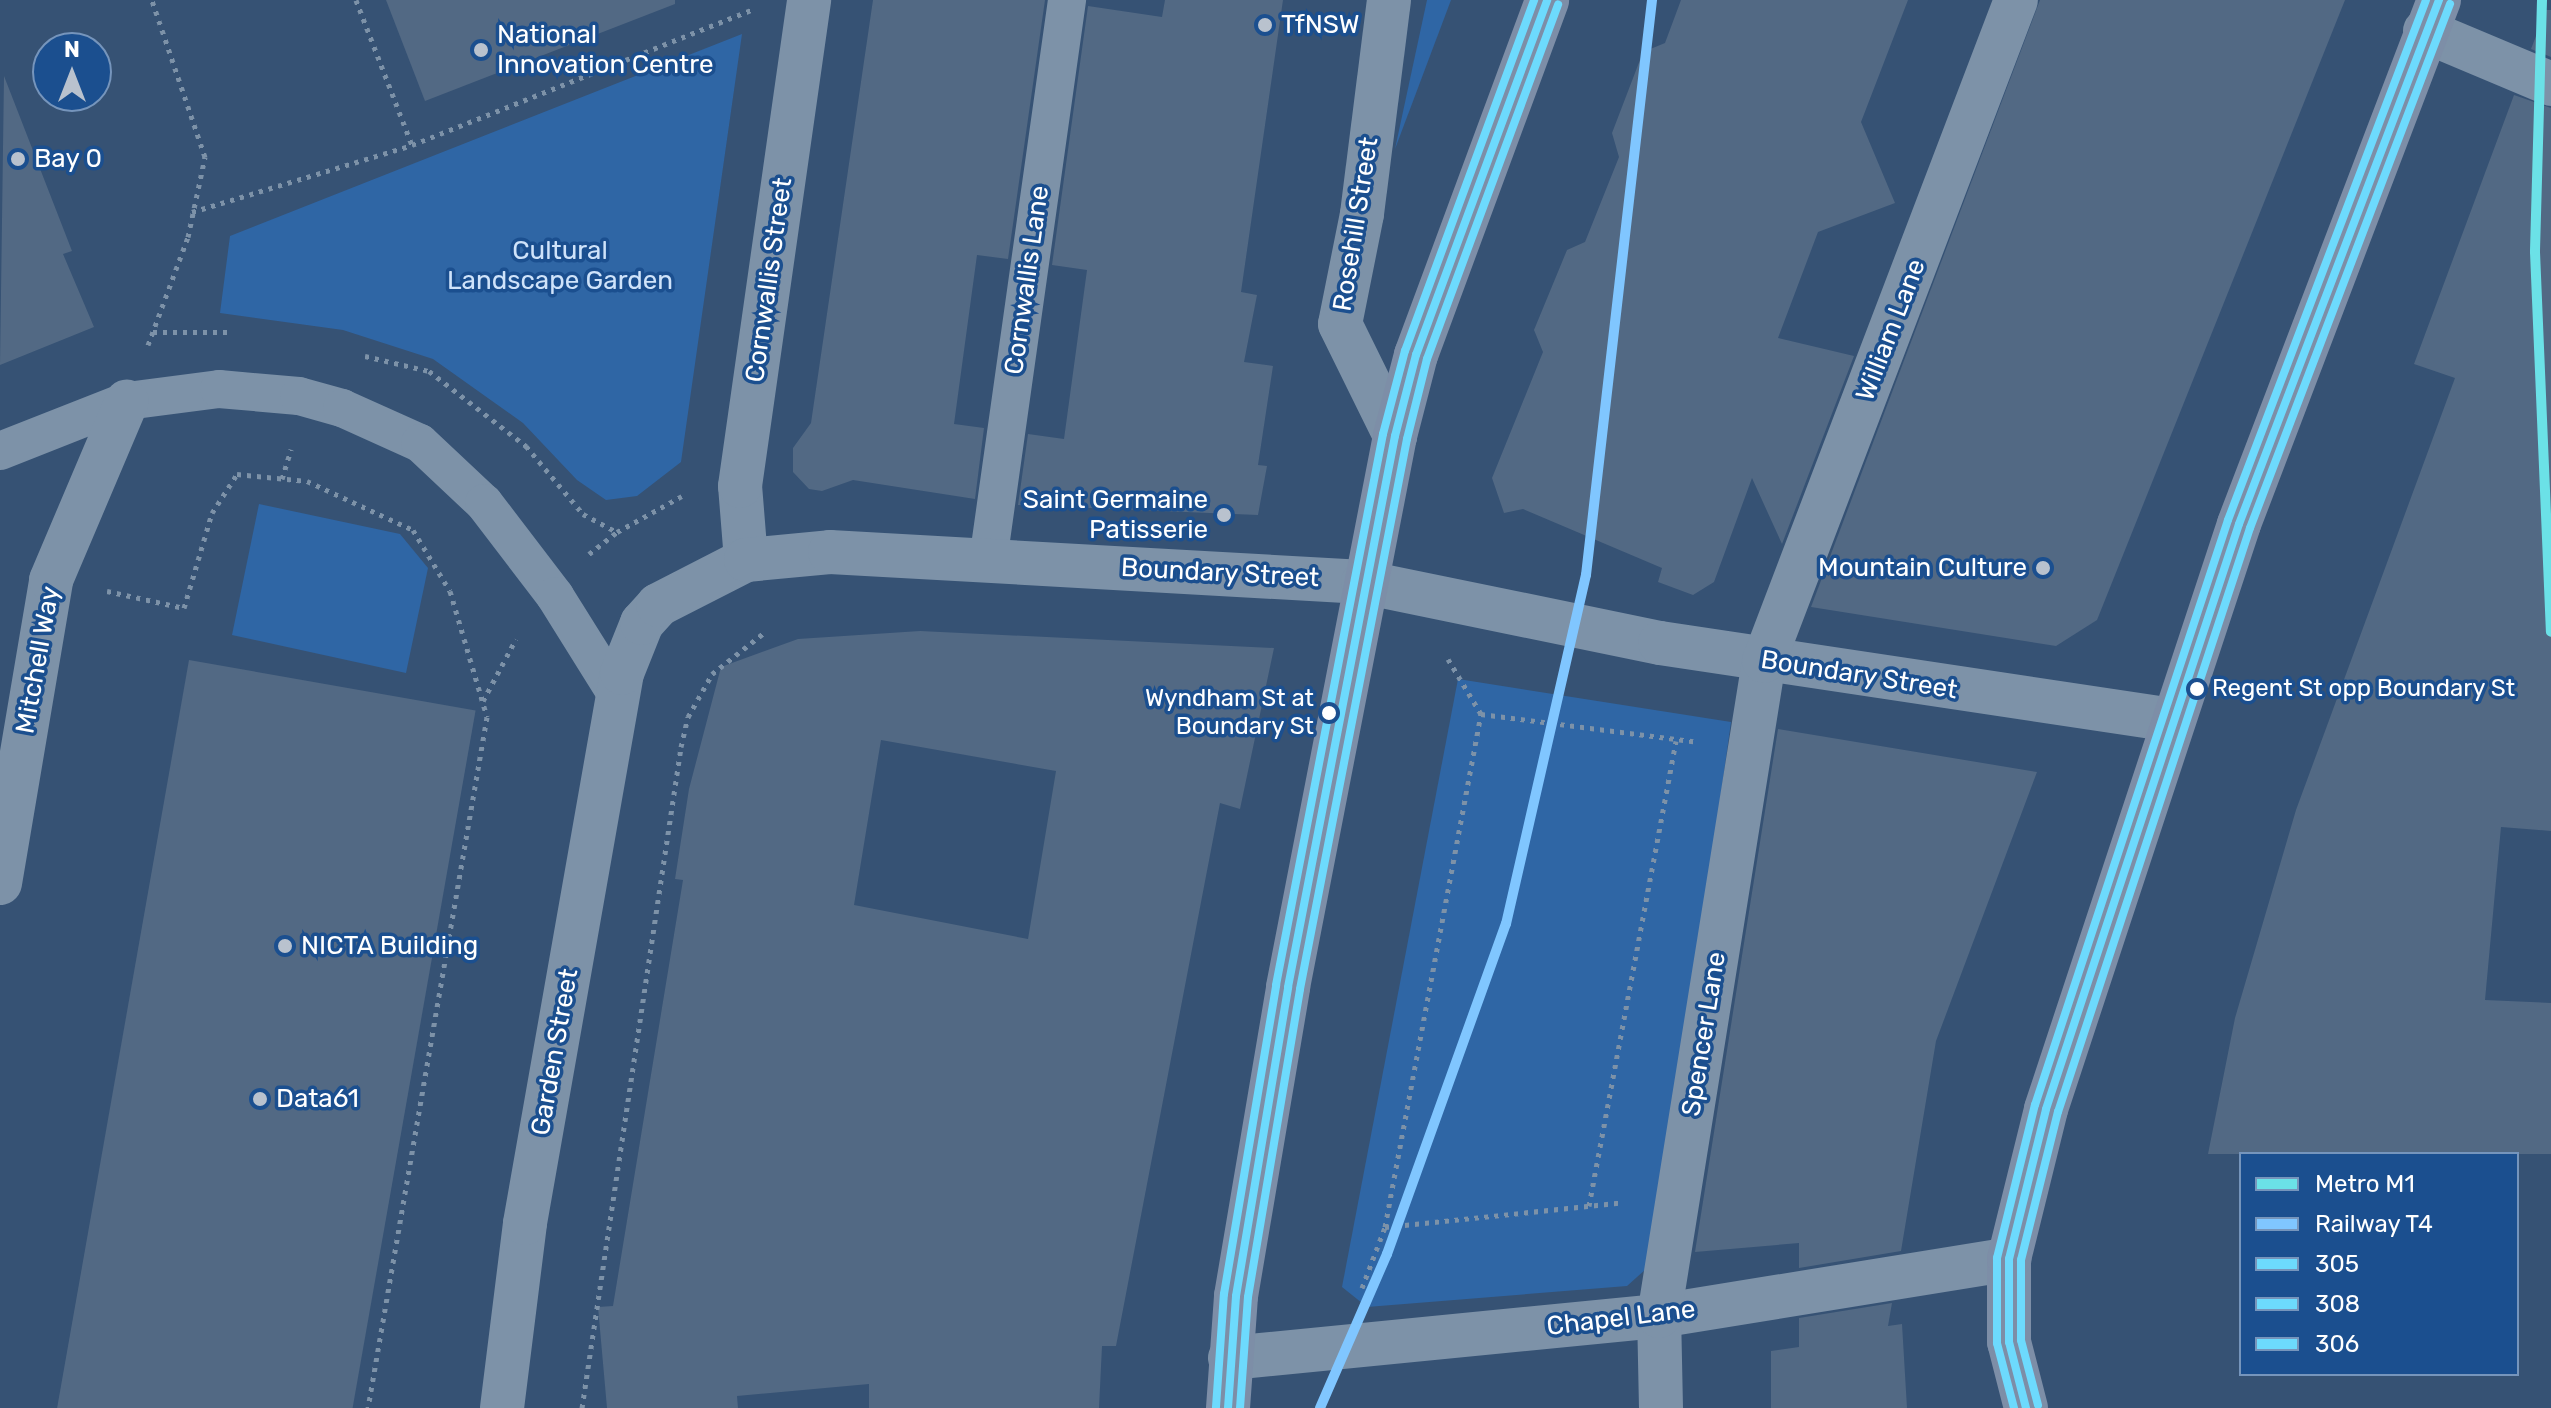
<!DOCTYPE html>
<html>
<head>
<meta charset="utf-8">
<style>
  body { margin:0 }
  #map { position:relative; width:2551px; height:1408px; overflow:hidden; background:#365274; font-family:Rubik,sans-serif }
  div>[style] { position:absolute }
  .green>* { inset:0; background:#2f66a5 }
  .building>* { inset:0; background:#526984; transform-origin:0 0 }
  .path>* { height:5px; margin-top:-2.5px; transform-origin:0; background:repeating-linear-gradient(90deg,#7d92a8 0 4px,transparent 0 10px) }
  .service>* { height:38px; margin:-19px; padding:0 19px; transform-origin:19px; border-radius:19px; background:#7d92a8 }
  .pedestrian>* { height:44px; margin:-22px; padding:0 22px; transform-origin:22px; border-radius:22px; background:#7d92a8 }
  .minor>* { height:44px; margin:-22px; padding:0 22px; transform-origin:22px; border-radius:22px; background:#7d92a8 }
  .primary>* { height:44px; margin:-22px; padding:0 22px; transform-origin:22px; border-radius:22px; background:#7d8ea7 }
  .bus-1>* { height:8px; margin:-4px; padding:0 4px; transform-origin:4px; border-radius:4px; background:#6ddafd }
  .bus-2>* { height:8px; margin:-4px; padding:0 4px; transform-origin:4px; border-radius:4px; background:#6ddafd }
  .bus-3>* { height:8px; margin:-4px; padding:0 4px; transform-origin:4px; border-radius:4px; background:#6ddafd }
  .rail-1>* { height:10px; margin:-5px; padding:0 5px; transform-origin:5px; border-radius:5px; background:#80c6ff }
  .metro-1>* { height:10px; margin:-5px; padding:0 5px; transform-origin:5px; border-radius:5px; background:#6be1e7 }
  .dots>* { width:22px; height:22px; translate:-50% -50%; box-sizing:border-box; border:4px solid #1b4f8f; border-radius:50% }
  span { translate:-50% -50%; white-space:nowrap; text-align:center; line-height:1.15; -webkit-text-stroke:7px #1b4f8f; paint-order:stroke }
  .bus-label { font-size:24px; color:#fff }
  .left { translate:0 -50%; text-align:left }
  .right { translate:-100% -50%; text-align:right }
  .poi-label { font-size:26px; color:#fff }
  .street-label { font-size:26px; color:#fff }
  .park-label { font-size:26px; color:#cfe3fa }
  .legend { position:absolute; left:2239px; top:1152px; width:280px; height:224px; box-sizing:border-box; background:#1b4f8f; border:2px solid #7695bc; margin:0; padding:10px 14px; list-style:none; font-size:24px; color:#fff }
  .legend li { display:flex; align-items:center; gap:16px; height:40px }
  .legend b { width:40px; border:2px solid #7695bc }
  .north { position:absolute; left:32px; top:32px; width:80px; height:80px; box-sizing:border-box; background:#1b4f8f; border:2px solid #7695bc; border-radius:50%; rotate:0deg; font-size:22px; font-weight:700; line-height:32px; text-align:center; color:#fff }
  .north::after { content:''; display:block; margin:auto; width:28px; height:36px; background:#b9c2ce; clip-path:polygon(50% 0,100% 100%,50% 72%,0 100%) }
</style>
</head>
<body>
<div id="map">
  <div class="green">
    <i style="clip-path:polygon(1427px 0,1451px 0,1395px 149px)"></i>
    <i style="clip-path:polygon(742px 34px,681px 462px,637px 496px,606px 500px,577px 480px,523px 423px,433px 359px,343px 330px,220px 313px,230px 236px)"></i>
    <i style="clip-path:polygon(259px 504px,400px 534px,428px 568px,406px 673px,232px 635px)"></i>
    <i style="clip-path:polygon(1458px 679px,1731px 722px,1656px 1260px,1627px 1286px,1367px 1307px,1342px 1287px)"></i>
  </div>
  <div class="building">
    <i style="clip-path:polygon(386px 0,675px 0,675px 4px,425px 101px)"></i>
    <i style="clip-path:polygon(873px 0,1045px 0,1008px 259px,977px 255px,954px 424px,984px 428px,975px 499px,853px 480px,822px 491px,809px 489px,793px 472px,793px 448px,811px 423px)"></i>
    <i style="clip-path:polygon(1165px 0,1283px 0,1241px 292px,1257px 295px,1244px 362px,1273px 366px,1258px 465px,1267px 466px,1258px 515px,1018px 505px,1028px 434px,1064px 439px,1087px 270px,1052px 265px,1088px 6px,1162px 17px)"></i>
    <i style="clip-path:polygon(1681px 0,1908px 0,1861px 122px,1895px 203px,1818px 232px,1778px 338px,1854px 356px,1782px 544px,1752px 478px,1714px 582px,1693px 595px,1658px 582px,1662px 568px,1523px 509px,1504px 513px,1492px 478px,1543px 352px,1534px 330px,1567px 250px,1585px 242px,1619px 157px,1612px 133px,1643px 52px,1665px 43px)"></i>
    <i style="clip-path:polygon(2040px 0,2345px 0,2097px 620px,2056px 646px,1811px 607px)"></i>
    <i style="clip-path:polygon(2546px 10px,2551px 10px,2551px 57px,2531px 49px)"></i>
    <i style="clip-path:polygon(4px 76px,72px 251px,63px 254px,94px 327px,0 365px)"></i>
    <i style="clip-path:polygon(2514px 95px,2551px 108px,2551px 831px,2501px 827px,2485px 1000px,2551px 1003px,2551px 1154px,2208px 1154px,2235px 1018px,2296px 810px,2455px 378px,2414px 364px)"></i>
    <i style="clip-path:polygon(evenodd,920px 631px,1274px 648px,1240px 809px,1220px 803px,1116px 1346px,1102px 1346px,1099px 1408px,869px 1408px,869px 1384px,737px 1396px,738px 1408px,607px 1408px,598px 1307px,613px 1306px,683px 880px,675px 879px,689px 789px,721px 667px,798px 639px,920px 631px,881px 740px,1056px 771px,1028px 939px,854px 905px,881px 740px)"></i>
    <i style="left:189px;top:660px;width:291px;height:760px;rotate:10deg"></i>
    <i style="clip-path:polygon(1778px 729px,2037px 772px,1936px 1041px,1901px 1251px,1799px 1268px,1799px 1243px,1695px 1252px)"></i>
    <i style="clip-path:polygon(1892px 1303px,1888px 1326px,1902px 1324px,1907px 1408px,1771px 1408px,1771px 1351px,1799px 1347px,1799px 1318px)"></i>
  </div>
  <div class="path">
    <i style="left:356px;top:0;width:155px;rotate:68.9deg"></i>
    <i style="left:192px;top:212px;width:230px;rotate:-16.9deg"></i>
    <i style="left:412px;top:145px;width:366px;rotate:-21.7deg"></i>
    <i style="left:153px;top:332px;width:80px"></i>
    <i style="left:148px;top:345px;width:115px;rotate:-69.7deg"></i>
    <i style="left:188px;top:237px;width:82px;rotate:-78deg"></i>
    <i style="left:205px;top:157px;width:166px;rotate:-108.7deg"></i>
    <i style="left:365px;top:356px;width:66px;rotate:13.2deg"></i>
    <i style="left:429px;top:371px;width:123px;rotate:37.7deg"></i>
    <i style="left:526px;top:446px;width:89px;rotate:50deg"></i>
    <i style="left:583px;top:514px;width:38px;rotate:28deg"></i>
    <i style="left:617px;top:532px;width:74px;rotate:-29deg"></i>
    <i style="left:282px;top:479px;width:31px;rotate:-73deg"></i>
    <i style="left:589px;top:554px;width:36px;rotate:-38deg"></i>
    <i style="left:107px;top:591px;width:79px;rotate:12.4deg"></i>
    <i style="left:184px;top:608px;width:99px;rotate:-73.6deg"></i>
    <i style="left:212px;top:513px;width:46px;rotate:-57.3deg"></i>
    <i style="left:237px;top:474px;width:70px;rotate:5.7deg"></i>
    <i style="left:307px;top:481px;width:117px;rotate:24.8deg"></i>
    <i style="left:413px;top:530px;width:71px;rotate:58.8deg"></i>
    <i style="left:450px;top:591px;width:131px;rotate:73.6deg"></i>
    <i style="left:487px;top:717px;width:701px;rotate:99.77deg"></i>
    <i style="left:1448px;top:659px;width:64px;rotate:59deg"></i>
    <i style="left:1481px;top:714px;width:214px;rotate:7.3deg"></i>
    <i style="left:483px;top:701px;width:70px;rotate:-62deg"></i>
    <i style="left:1589px;top:1206px;width:473px;rotate:-79.4deg"></i>
    <i style="left:1385px;top:1227px;width:235px;rotate:-5.9deg"></i>
    <i style="left:1362px;top:1288px;width:65px;rotate:-69.3deg"></i>
    <i style="left:1385px;top:1227px;width:522px;rotate:-79.4deg"></i>
    <i style="left:582px;top:1408px;width:668px;rotate:-81.48deg"></i>
    <i style="left:681px;top:747px;width:31px;rotate:-77deg"></i>
    <i style="left:688px;top:717px;width:49px;rotate:-60.8deg"></i>
    <i style="left:712px;top:674px;width:68px;rotate:-38.4deg"></i>
  </div>
  <div class="service">
    <i style="left:0;top:451px;width:136px;rotate:-21.5deg"></i>
    <i style="left:127px;top:401px;width:93px;rotate:-7.4deg"></i>
    <i style="left:219px;top:389px;width:80px;rotate:5deg"></i>
    <i style="left:299px;top:396px;width:45px;rotate:15.6deg"></i>
    <i style="left:342px;top:408px;width:85px;rotate:24.2deg"></i>
    <i style="left:420px;top:443px;width:88px;rotate:43.2deg"></i>
    <i style="left:484px;top:503px;width:117px;rotate:52.6deg"></i>
    <i style="left:555px;top:596px;width:119px;rotate:58deg"></i>
    <i style="left:988px;top:561px;width:567px;rotate:-81.98deg"></i>
  </div>
  <div class="pedestrian">
    <i style="left:2425px;top:31px;width:137px;rotate:22.8deg"></i>
    <i style="left:0;top:883px;width:307px;rotate:-80.4deg"></i>
    <i style="left:51px;top:580px;width:194px;rotate:-67deg"></i>
  </div>
  <div class="minor">
    <i style="left:1389px;top:0;width:216px;rotate:97.2deg"></i>
    <i style="left:1362px;top:214px;width:112px;rotate:101.3deg"></i>
    <i style="left:1340px;top:324px;width:125px;rotate:63.8deg"></i>
    <i style="left:746px;top:560px;width:74px;rotate:-94.6deg"></i>
    <i style="left:740px;top:486px;width:491px;rotate:-81.9deg"></i>
    <i style="left:1230px;top:1358px;width:431px;rotate:-5.6deg"></i>
    <i style="left:1659px;top:1316px;width:355px;rotate:-9.2deg"></i>
    <i style="left:502px;top:1408px;width:186px;rotate:-82.9deg"></i>
    <i style="left:525px;top:1223px;width:558px;rotate:-80deg"></i>
    <i style="left:622px;top:673px;width:54px;rotate:-68.2deg"></i>
    <i style="left:642px;top:623px;width:24px;rotate:-48deg"></i>
    <i style="left:658px;top:605px;width:99px;rotate:-27.1deg"></i>
    <i style="left:746px;top:560px;width:84px;rotate:-5.4deg"></i>
    <i style="left:830px;top:552px;width:534px;rotate:3.22deg"></i>
    <i style="left:1363px;top:582px;width:303px;rotate:11.6deg"></i>
    <i style="left:1660px;top:643px;width:518px;rotate:8.55deg"></i>
    <i style="left:1661px;top:1408px;width:92px;rotate:-91.2deg"></i>
    <i style="left:1659px;top:1316px;width:663px;rotate:-80.89deg"></i>
    <i style="left:1764px;top:661px;width:707px;rotate:-69.13deg"></i>
  </div>
  <div class="primary">
    <i style="left:1228px;top:1408px;width:112px;rotate:-85.9deg"></i>
    <i style="left:1236px;top:1296px;width:313px;rotate:-80.4deg"></i>
    <i style="left:1288px;top:987px;width:561px;rotate:-79.01deg"></i>
    <i style="left:1395px;top:436px;width:84px;rotate:-75.5deg"></i>
    <i style="left:1416px;top:355px;width:378px;rotate:-69.7deg"></i>
    <i style="left:2026px;top:1408px;width:68px;rotate:-104.4deg"></i>
    <i style="left:2009px;top:1342px;width:83px;rotate:-90deg"></i>
    <i style="left:2009px;top:1259px;width:154px;rotate:-76.1deg"></i>
    <i style="left:2046px;top:1109px;width:616px;rotate:-71.74deg"></i>
    <i style="left:2239px;top:524px;width:561px;rotate:-69.11deg"></i>
  </div>
  <div class="bus-1">
    <i style="left:1228px;top:1408px;width:112px;rotate:-85.9deg"></i>
    <i style="left:1236px;top:1296px;width:313px;rotate:-80.4deg"></i>
    <i style="left:1288px;top:987px;width:561px;rotate:-79.01deg"></i>
    <i style="left:1395px;top:436px;width:84px;rotate:-75.5deg"></i>
    <i style="left:1416px;top:355px;width:378px;rotate:-69.7deg"></i>
    <i style="left:2026px;top:1408px;width:68px;rotate:-104.4deg"></i>
    <i style="left:2009px;top:1342px;width:83px;rotate:-90deg"></i>
    <i style="left:2009px;top:1259px;width:154px;rotate:-76.1deg"></i>
    <i style="left:2046px;top:1109px;width:616px;rotate:-71.74deg"></i>
    <i style="left:2239px;top:524px;width:561px;rotate:-69.11deg"></i>
  </div>
  <div class="bus-2">
    <i style="left:2038px;top:1405px;width:67px;rotate:-104.7deg"></i>
    <i style="left:2021px;top:1340px;width:80px;rotate:-90deg"></i>
    <i style="left:2021px;top:1260px;width:153px;rotate:-76deg"></i>
    <i style="left:2058px;top:1112px;width:615px;rotate:-71.8deg"></i>
    <i style="left:2250px;top:528px;width:561px;rotate:-69.11deg"></i>
    <i style="left:1240px;top:1408px;width:111px;rotate:-85.9deg"></i>
    <i style="left:1248px;top:1297px;width:312px;rotate:-80.4deg"></i>
    <i style="left:1300px;top:989px;width:560px;rotate:-78.99deg"></i>
    <i style="left:1407px;top:439px;width:82px;rotate:-76deg"></i>
    <i style="left:1427px;top:359px;width:378px;rotate:-69.7deg"></i>
  </div>
  <div class="bus-3">
    <i style="left:1216px;top:1407px;width:113px;rotate:-86deg"></i>
    <i style="left:1224px;top:1294px;width:313px;rotate:-80.4deg"></i>
    <i style="left:1276px;top:985px;width:561px;rotate:-79.01deg"></i>
    <i style="left:1383px;top:434px;width:86px;rotate:-75.2deg"></i>
    <i style="left:1405px;top:351px;width:374px;rotate:-69.8deg"></i>
    <i style="left:2014px;top:1408px;width:67px;rotate:-104.7deg"></i>
    <i style="left:1997px;top:1343px;width:85px;rotate:-90deg"></i>
    <i style="left:1997px;top:1258px;width:158px;rotate:-76.1deg"></i>
    <i style="left:2035px;top:1105px;width:616px;rotate:-71.74deg"></i>
    <i style="left:2228px;top:520px;width:556px;rotate:-69.15deg"></i>
  </div>
  <div class="rail-1">
    <i style="left:1320px;top:1408px;width:168px;rotate:-66.5deg"></i>
    <i style="left:1387px;top:1254px;width:351px;rotate:-70.2deg"></i>
    <i style="left:1506px;top:924px;width:358px;rotate:-77.1deg"></i>
    <i style="left:1586px;top:575px;width:579px;rotate:-83.45deg"></i>
  </div>
  <div class="metro-1">
    <i style="left:2542px;top:0;width:252px;rotate:91.6deg"></i>
    <i style="left:2535px;top:252px;width:380px;rotate:87.6deg"></i>
  </div>
  <div class="dots">
    <i style="left:1265px;top:25px;background:#b9c2ce"></i>
    <i style="left:481px;top:50px;background:#b9c2ce"></i>
    <i style="left:18px;top:159px;background:#b9c2ce"></i>
    <i style="left:1224px;top:515px;background:#b9c2ce"></i>
    <i style="left:2043px;top:568px;background:#b9c2ce"></i>
    <i style="left:2197px;top:689px;background:#fff"></i>
    <i style="left:1329px;top:713px;background:#fff"></i>
    <i style="left:285px;top:946px;background:#b9c2ce"></i>
    <i style="left:260px;top:1099px;background:#b9c2ce"></i>
  </div>
  <div class="bus-label">
    <span class="left" style="left:2212px;top:689px">Regent St opp Boundary St</span>
    <span class="right" style="left:1314px;top:713px">Wyndham St at<br>Boundary St</span>
  </div>
  <div class="poi-label">
    <span class="left" style="left:1281px;top:25px">TfNSW</span>
    <span class="left" style="left:497px;top:50px">National<br>Innovation Centre</span>
    <span class="left" style="left:34px;top:159px">Bay 0</span>
    <span class="right" style="left:1208px;top:515px">Saint Germaine<br>Patisserie</span>
    <span class="right" style="left:2027px;top:568px">Mountain Culture</span>
    <span class="left" style="left:301px;top:946px">NICTA Building</span>
    <span class="left" style="left:276px;top:1099px">Data61</span>
  </div>
  <div class="street-label">
    <span style="left:1356px;top:224px;rotate:-81deg">Rosehill Street</span>
    <span style="left:769px;top:280px;rotate:-82deg">Cornwallis Street</span>
    <span style="left:1027px;top:280px;rotate:-82deg">Cornwallis Lane</span>
    <span style="left:1891px;top:330px;rotate:-69deg">William Lane</span>
    <span style="left:1220px;top:573px;rotate:3deg">Boundary Street</span>
    <span style="left:38px;top:660px;rotate:-80deg">Mitchell Way</span>
    <span style="left:1859px;top:675px;rotate:9deg">Boundary Street</span>
    <span style="left:1704px;top:1034px;rotate:-81deg">Spencer Lane</span>
    <span style="left:555px;top:1052px;rotate:-80deg">Garden Street</span>
    <span style="left:1621px;top:1318px;rotate:-7deg">Chapel Lane</span>
  </div>
  <div class="park-label">
    <span style="left:560px;top:266px">Cultural<br>Landscape Garden</span>
  </div>
  <ul class="legend">
  <li><b style="height:10px;background:#6be1e7"></b>Metro M1</li>
  <li><b style="height:10px;background:#80c6ff"></b>Railway T4</li>
  <li><b style="height:10px;background:#6ddafd"></b>305</li>
  <li><b style="height:10px;background:#6ddafd"></b>308</li>
  <li><b style="height:10px;background:#6ddafd"></b>306</li>
  </ul>
  <div class="north">N</div>
</div>
</body>
</html>
